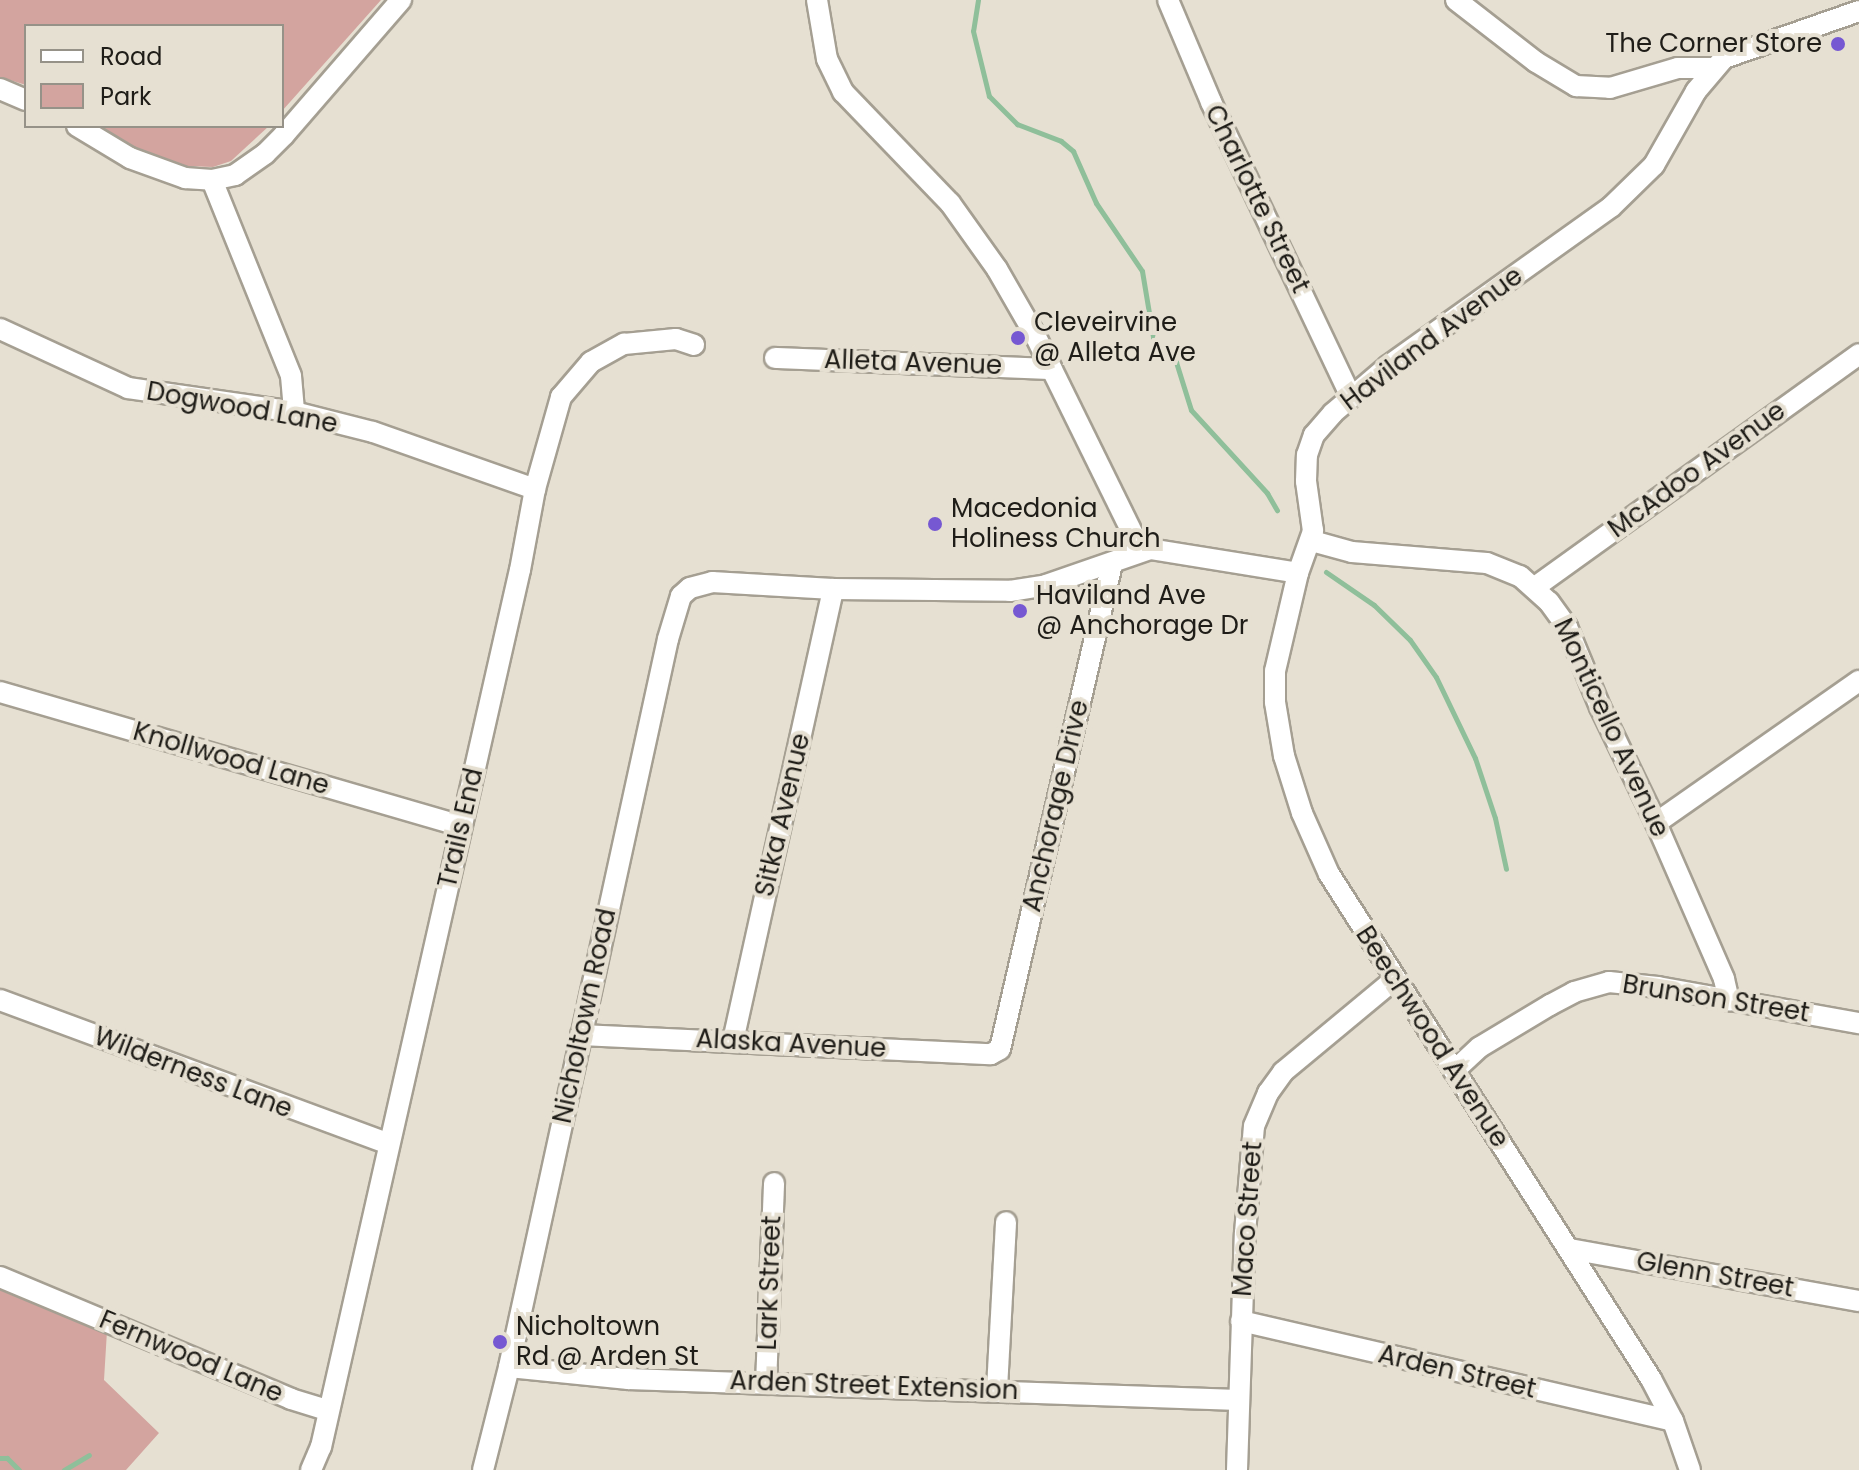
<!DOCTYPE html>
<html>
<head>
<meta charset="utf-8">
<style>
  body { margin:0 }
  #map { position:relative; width:1859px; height:1470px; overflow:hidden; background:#e6e0d2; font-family:Poppins,sans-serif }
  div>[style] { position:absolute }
  .green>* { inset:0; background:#d3a49f }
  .stream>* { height:5px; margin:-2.5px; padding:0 2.5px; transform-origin:2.5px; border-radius:2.5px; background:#8fbf9a }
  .roads { filter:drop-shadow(2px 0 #a59f92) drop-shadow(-2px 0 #a59f92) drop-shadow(0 2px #a59f92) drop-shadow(0 -2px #a59f92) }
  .street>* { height:20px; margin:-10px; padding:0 10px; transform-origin:10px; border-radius:10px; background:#fff }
  .dots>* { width:22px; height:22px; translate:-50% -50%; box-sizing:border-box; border:4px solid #e6e0d2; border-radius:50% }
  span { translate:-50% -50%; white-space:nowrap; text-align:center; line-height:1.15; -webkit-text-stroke:8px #e6e0d2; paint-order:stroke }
  .poi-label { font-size:26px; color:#1f1d18 }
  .right { translate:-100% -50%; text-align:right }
  .left { translate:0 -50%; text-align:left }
  .street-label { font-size:26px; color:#1f1d18 }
  .legend { position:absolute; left:24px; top:24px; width:260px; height:104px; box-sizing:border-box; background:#e6e0d2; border:2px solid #969288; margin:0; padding:10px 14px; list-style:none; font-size:24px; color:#1f1d18 }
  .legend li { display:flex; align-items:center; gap:16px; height:40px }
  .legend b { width:40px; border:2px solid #969288 }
</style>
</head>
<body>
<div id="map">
  <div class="green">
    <i style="clip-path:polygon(0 0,381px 0,282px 111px,282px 26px,26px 26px,26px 85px,0 77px)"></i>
    <i style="clip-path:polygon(99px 126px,269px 126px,231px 161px,213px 167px,186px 166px,134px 148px)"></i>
    <i style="clip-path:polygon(0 1287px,107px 1331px,104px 1380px,159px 1433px,126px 1470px,0 1470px)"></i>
  </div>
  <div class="stream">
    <i style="left:978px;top:0;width:31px;rotate:99deg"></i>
    <i style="left:973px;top:31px;width:67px;rotate:76.2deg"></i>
    <i style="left:989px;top:96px;width:40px;rotate:45deg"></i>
    <i style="left:1017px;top:124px;width:47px;rotate:21.1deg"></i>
    <i style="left:1061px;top:141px;width:16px;rotate:40deg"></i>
    <i style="left:1073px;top:151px;width:57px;rotate:66.1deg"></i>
    <i style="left:1096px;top:203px;width:82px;rotate:55.9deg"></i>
    <i style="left:1142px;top:271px;width:67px;rotate:80.5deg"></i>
    <i style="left:1153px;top:337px;width:34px;rotate:47deg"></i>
    <i style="left:1176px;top:362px;width:50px;rotate:72.6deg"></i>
    <i style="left:1191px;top:410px;width:113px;rotate:47.5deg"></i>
    <i style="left:1267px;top:493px;width:20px;rotate:60deg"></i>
    <i style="left:1326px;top:572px;width:58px;rotate:34.5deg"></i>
    <i style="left:1374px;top:605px;width:50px;rotate:44.2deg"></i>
    <i style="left:1410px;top:640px;width:45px;rotate:54.9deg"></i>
    <i style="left:1436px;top:677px;width:90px;rotate:64.3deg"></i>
    <i style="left:1475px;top:758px;width:63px;rotate:71.6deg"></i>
    <i style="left:1495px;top:818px;width:52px;rotate:77.8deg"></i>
    <i style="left:0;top:1458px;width:7px"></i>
    <i style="left:7px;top:1458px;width:17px;rotate:45deg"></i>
    <i style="left:64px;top:1470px;width:29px;rotate:-31deg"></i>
  </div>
  <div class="roads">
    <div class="street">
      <i style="left:817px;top:0;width:60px;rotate:80.4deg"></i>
      <i style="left:827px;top:59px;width:37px;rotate:64deg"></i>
      <i style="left:843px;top:92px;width:154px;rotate:46.1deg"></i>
      <i style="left:950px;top:203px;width:81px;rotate:54.5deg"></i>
      <i style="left:997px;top:269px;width:76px;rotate:60.1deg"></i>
      <i style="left:1035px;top:335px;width:240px;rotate:63.8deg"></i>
      <i style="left:1168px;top:0;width:111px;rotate:67.1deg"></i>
      <i style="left:1211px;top:102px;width:324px;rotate:64.6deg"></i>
      <i style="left:1456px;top:0;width:101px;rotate:37.8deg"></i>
      <i style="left:1536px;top:62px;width:47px;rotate:31deg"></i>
      <i style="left:1576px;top:86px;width:34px;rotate:3deg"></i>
      <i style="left:1610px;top:88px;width:71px;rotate:-16.4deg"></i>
      <i style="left:1678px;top:68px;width:35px"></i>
      <i style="left:0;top:89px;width:28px;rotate:23deg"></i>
      <i style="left:77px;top:126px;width:62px;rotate:31.1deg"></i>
      <i style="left:130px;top:158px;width:59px;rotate:20deg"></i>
      <i style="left:185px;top:178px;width:27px;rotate:4deg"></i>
      <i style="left:212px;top:180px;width:24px;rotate:-12deg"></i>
      <i style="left:235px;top:175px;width:37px;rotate:-35deg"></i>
      <i style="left:265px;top:154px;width:27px;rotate:-45deg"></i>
      <i style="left:284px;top:135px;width:179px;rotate:-49.1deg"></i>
      <i style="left:212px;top:180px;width:211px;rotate:68deg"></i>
      <i style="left:291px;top:376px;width:36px;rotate:85deg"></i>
      <i style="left:0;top:329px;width:141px;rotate:24.7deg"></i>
      <i style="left:128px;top:388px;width:168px;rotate:8.2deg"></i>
      <i style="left:294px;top:412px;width:81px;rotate:14.2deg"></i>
      <i style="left:373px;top:432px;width:172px;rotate:19.4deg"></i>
      <i style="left:775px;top:358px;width:277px;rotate:2.3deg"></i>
      <i style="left:1312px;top:541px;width:41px;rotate:15.4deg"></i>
      <i style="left:1352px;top:552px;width:135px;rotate:4.7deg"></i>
      <i style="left:1487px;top:563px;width:35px;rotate:22deg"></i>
      <i style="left:1520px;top:576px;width:39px;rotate:42deg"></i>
      <i style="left:1549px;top:602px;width:31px;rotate:54deg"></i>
      <i style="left:1567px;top:627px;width:87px;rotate:67.6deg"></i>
      <i style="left:1600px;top:707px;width:129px;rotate:64.2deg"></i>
      <i style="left:1656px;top:823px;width:170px;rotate:66.4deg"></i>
      <i style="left:1724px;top:979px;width:22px;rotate:77deg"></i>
      <i style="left:1535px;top:587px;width:399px;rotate:-35.7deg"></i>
      <i style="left:0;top:692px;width:480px;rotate:16.2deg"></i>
      <i style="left:1656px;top:823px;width:248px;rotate:-35deg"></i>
      <i style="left:0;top:1000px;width:413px;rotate:20.3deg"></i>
      <i style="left:581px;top:1035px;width:410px;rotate:2.7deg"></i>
      <i style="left:991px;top:1054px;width:10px;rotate:-29deg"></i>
      <i style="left:1000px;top:1049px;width:499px;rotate:-77deg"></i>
      <i style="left:733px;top:1041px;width:463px;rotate:-77.5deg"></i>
      <i style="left:1454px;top:1071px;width:35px;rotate:-43deg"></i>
      <i style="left:1480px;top:1047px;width:82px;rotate:-31deg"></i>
      <i style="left:1550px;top:1005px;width:27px;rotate:-28deg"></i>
      <i style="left:1574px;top:992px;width:36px;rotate:-16deg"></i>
      <i style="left:1609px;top:982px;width:49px;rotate:5.8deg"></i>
      <i style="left:1658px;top:987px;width:204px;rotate:10.2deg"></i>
      <i style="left:1570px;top:1249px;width:294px;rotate:10.2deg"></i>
      <i style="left:0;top:1277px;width:316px;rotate:22.7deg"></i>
      <i style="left:291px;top:1399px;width:37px;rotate:17deg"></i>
      <i style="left:1241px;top:1321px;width:443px;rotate:13deg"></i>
      <i style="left:509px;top:1367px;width:120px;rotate:5.8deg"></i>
      <i style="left:628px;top:1379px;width:611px;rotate:1.97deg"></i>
      <i style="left:766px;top:1384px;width:201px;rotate:-87.7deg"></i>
      <i style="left:997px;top:1389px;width:167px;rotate:-86.9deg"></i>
      <i style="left:311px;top:1470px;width:25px;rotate:-67deg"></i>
      <i style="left:321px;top:1447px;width:899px;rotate:-77.22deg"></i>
      <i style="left:520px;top:570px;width:82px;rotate:-79.5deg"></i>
      <i style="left:535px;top:489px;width:96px;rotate:-74.2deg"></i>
      <i style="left:561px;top:397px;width:46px;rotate:-49.4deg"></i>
      <i style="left:591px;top:362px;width:38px;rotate:-29deg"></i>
      <i style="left:624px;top:344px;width:52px;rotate:-5.5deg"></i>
      <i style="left:676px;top:339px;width:19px;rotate:18deg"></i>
      <i style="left:483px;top:1470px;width:106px;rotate:-75.8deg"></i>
      <i style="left:509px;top:1367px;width:745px;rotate:-77.68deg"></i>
      <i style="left:668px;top:639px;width:45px;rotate:-73.2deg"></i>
      <i style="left:681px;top:596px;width:12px;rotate:-42deg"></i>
      <i style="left:690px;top:588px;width:23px;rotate:-15deg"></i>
      <i style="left:712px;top:582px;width:121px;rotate:3.3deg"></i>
      <i style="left:833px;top:589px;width:177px;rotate:0.6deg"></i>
      <i style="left:1010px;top:591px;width:36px;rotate:-9deg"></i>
      <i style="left:1046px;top:585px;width:110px;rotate:-19.1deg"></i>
      <i style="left:1150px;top:549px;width:150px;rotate:9.2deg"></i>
      <i style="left:1237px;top:1470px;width:237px;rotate:-88.1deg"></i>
      <i style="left:1245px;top:1233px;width:107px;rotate:-85.2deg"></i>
      <i style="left:1254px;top:1126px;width:36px;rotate:-67deg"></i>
      <i style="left:1268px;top:1093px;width:26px;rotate:-54deg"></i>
      <i style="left:1283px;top:1072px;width:144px;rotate:-39.7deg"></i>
      <i style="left:1690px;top:1470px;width:52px;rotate:-109.1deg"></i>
      <i style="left:1673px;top:1421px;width:47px;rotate:-117.6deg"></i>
      <i style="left:1651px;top:1379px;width:599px;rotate:-122.52deg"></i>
      <i style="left:1329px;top:874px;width:67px;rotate:-113.9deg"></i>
      <i style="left:1302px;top:813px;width:60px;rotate:-107.5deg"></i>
      <i style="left:1284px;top:756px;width:55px;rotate:-99.5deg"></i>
      <i style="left:1275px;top:702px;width:31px;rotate:-90deg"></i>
      <i style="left:1275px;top:671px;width:101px;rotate:-76.8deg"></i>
      <i style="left:1298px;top:573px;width:45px;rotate:-70.3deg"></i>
      <i style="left:1313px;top:531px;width:50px;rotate:-98deg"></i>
      <i style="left:1306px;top:481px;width:26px;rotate:-88deg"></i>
      <i style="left:1307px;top:455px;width:21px;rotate:-71deg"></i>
      <i style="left:1314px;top:435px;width:29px;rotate:-49deg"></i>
      <i style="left:1333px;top:413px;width:72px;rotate:-40.5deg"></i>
      <i style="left:1388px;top:366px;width:274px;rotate:-35.5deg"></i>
      <i style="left:1611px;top:207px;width:60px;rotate:-44.3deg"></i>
      <i style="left:1654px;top:165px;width:85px;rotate:-60.4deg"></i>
      <i style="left:1696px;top:91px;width:43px;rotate:-49.7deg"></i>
      <i style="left:1724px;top:58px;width:143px;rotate:-19.2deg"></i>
    </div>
  </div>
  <div class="dots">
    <i style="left:1838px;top:44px;background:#7658d2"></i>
    <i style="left:1018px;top:338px;background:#7658d2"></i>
    <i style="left:935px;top:524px;background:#7658d2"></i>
    <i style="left:1020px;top:611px;background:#7658d2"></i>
    <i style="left:500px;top:1342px;background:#7658d2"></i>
  </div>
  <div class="poi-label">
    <span class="right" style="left:1822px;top:44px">The Corner Store</span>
    <span class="left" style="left:1034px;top:338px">Cleveirvine<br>@ Alleta Ave</span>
    <span class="left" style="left:951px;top:524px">Macedonia<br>Holiness Church</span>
    <span class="left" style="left:1036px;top:611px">Haviland Ave<br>@ Anchorage Dr</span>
    <span class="left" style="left:516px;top:1342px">Nicholtown<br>Rd @ Arden St</span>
  </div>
  <div class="street-label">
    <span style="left:1257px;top:199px;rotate:64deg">Charlotte Street</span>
    <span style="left:1432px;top:339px;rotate:-37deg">Haviland Avenue</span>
    <span style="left:913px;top:363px;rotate:2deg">Alleta Avenue</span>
    <span style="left:242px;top:408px;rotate:10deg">Dogwood Lane</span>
    <span style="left:1697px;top:470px;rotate:-36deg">McAdoo Avenue</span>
    <span style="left:1611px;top:728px;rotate:65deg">Monticello Avenue</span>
    <span style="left:231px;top:759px;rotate:16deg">Knollwood Lane</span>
    <span style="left:1056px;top:806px;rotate:-77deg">Anchorage Drive</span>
    <span style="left:783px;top:815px;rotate:-77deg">Sitka Avenue</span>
    <span style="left:461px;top:828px;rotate:-77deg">Trails End</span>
    <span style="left:1716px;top:999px;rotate:9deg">Brunson Street</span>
    <span style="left:585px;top:1016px;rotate:-78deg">Nicholtown Road</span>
    <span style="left:1432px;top:1037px;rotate:57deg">Beechwood Avenue</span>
    <span style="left:791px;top:1044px;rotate:3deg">Alaska Avenue</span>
    <span style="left:193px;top:1073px;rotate:21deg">Wilderness Lane</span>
    <span style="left:1248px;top:1219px;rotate:-86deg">Maco Street</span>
    <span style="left:1715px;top:1275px;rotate:10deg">Glenn Street</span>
    <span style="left:770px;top:1283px;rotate:-88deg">Lark Street</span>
    <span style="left:191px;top:1357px;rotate:23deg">Fernwood Lane</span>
    <span style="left:1457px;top:1372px;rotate:13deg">Arden Street</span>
    <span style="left:874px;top:1386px;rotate:2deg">Arden Street Extension</span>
  </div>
  <ul class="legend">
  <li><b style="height:10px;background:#fff"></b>Road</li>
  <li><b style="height:22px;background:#d3a49f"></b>Park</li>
  </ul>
</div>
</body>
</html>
